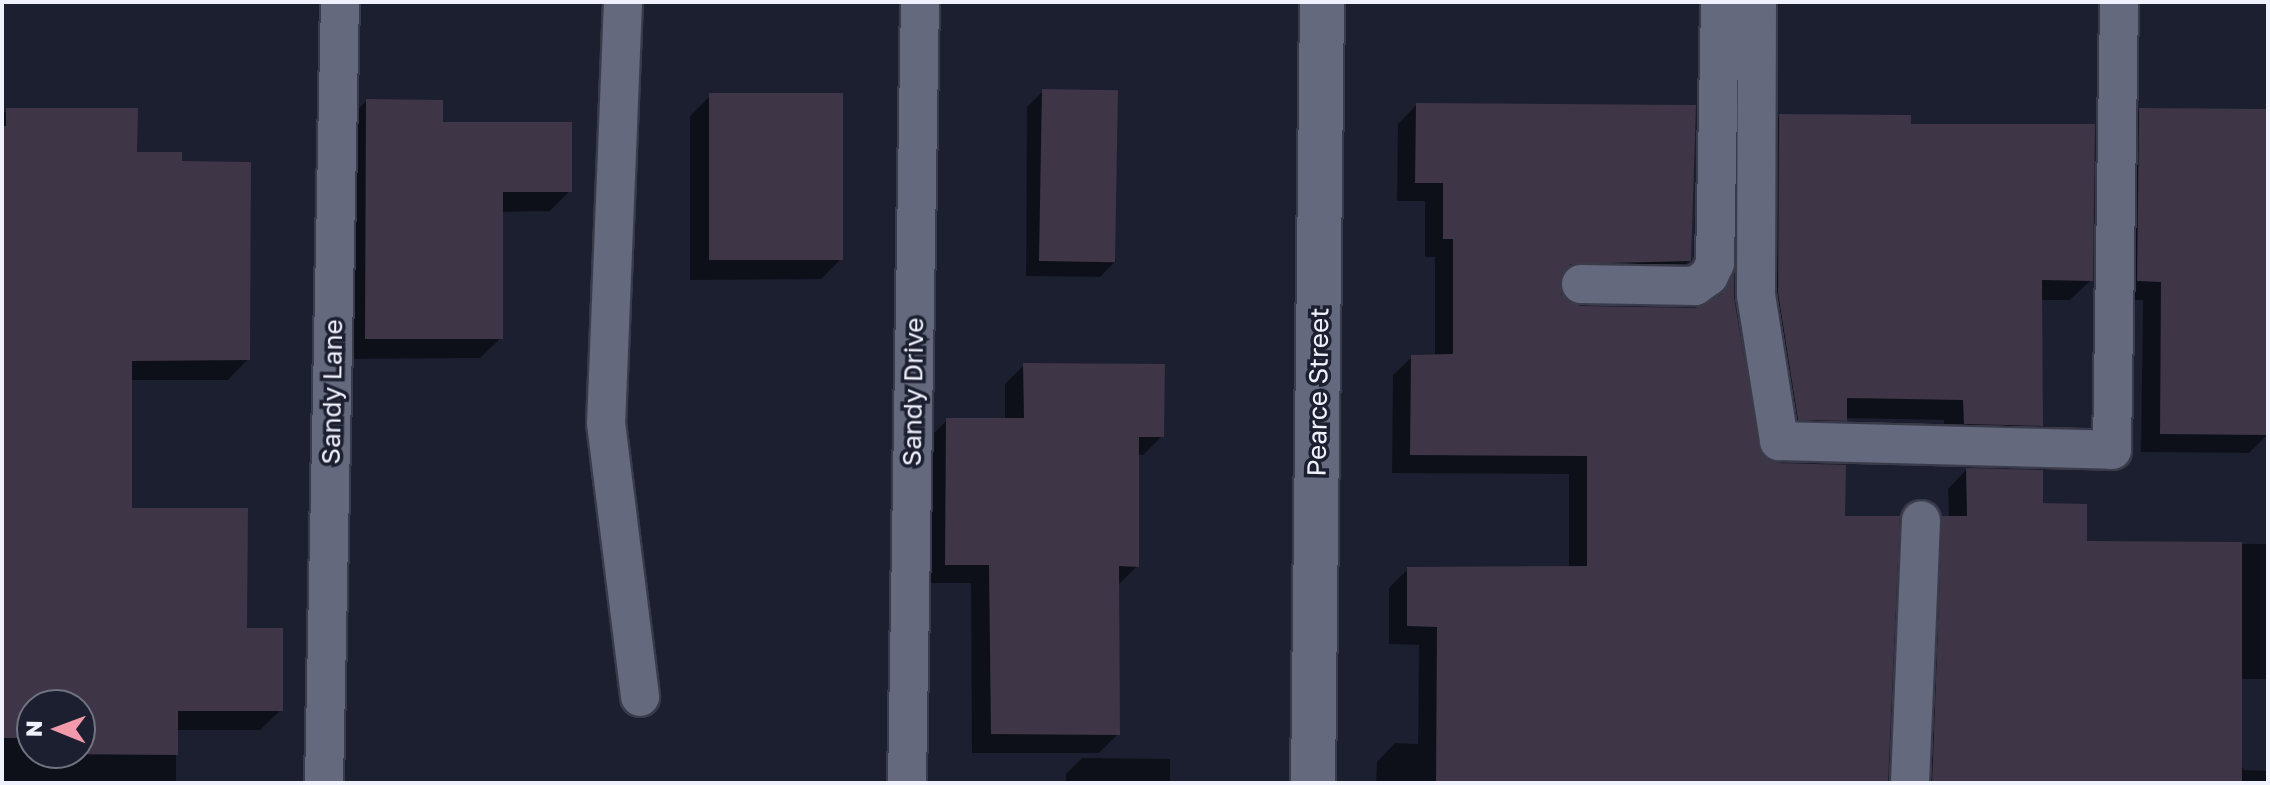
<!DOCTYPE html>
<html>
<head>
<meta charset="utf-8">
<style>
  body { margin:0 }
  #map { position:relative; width:2270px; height:785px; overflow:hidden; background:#1c1f30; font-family:"Golos Text",sans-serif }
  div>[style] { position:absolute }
  .shadow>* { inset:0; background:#0007 }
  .building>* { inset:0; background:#3e3546; transform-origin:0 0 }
  .roads { filter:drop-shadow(2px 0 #3a3b4a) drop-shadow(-2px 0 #3a3b4a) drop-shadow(0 2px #3a3b4a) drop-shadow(0 -2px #3a3b4a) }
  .lane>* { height:38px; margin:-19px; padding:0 19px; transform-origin:19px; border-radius:19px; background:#65697d }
  .secondary>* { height:44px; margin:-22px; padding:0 22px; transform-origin:22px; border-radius:22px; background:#65697d }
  span { translate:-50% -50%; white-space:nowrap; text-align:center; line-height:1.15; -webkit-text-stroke:7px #1c1f30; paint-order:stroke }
  .street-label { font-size:26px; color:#eff1fd }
  .frame { position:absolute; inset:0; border:4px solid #eff1fd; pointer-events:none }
  .north { position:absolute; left:16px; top:689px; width:80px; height:80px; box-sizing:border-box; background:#1c1f30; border:2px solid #707382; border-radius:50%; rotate:271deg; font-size:22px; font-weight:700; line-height:32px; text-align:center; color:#eff1fd }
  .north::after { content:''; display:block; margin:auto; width:28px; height:36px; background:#f29aac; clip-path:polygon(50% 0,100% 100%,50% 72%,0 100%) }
</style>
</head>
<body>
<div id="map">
  <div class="shadow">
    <i style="clip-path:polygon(1043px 91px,1116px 261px,1100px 277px,1026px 276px,1027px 107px)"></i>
    <i style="clip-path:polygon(710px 96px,841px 259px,821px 279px,690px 280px,690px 116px)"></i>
    <i style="clip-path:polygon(366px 101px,441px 124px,570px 191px,550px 211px,501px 212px,501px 338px,480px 358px,345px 359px,346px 122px)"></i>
    <i style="clip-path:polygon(1416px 105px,1689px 261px,1671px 279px,1560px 282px,1559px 295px,1568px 304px,1580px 308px,1695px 310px,1713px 301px,1732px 279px,1732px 299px,1759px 454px,1843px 518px,1886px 783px,1376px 783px,1377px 762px,1395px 743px,1418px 744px,1419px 645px,1389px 644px,1389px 588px,1408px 569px,1569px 568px,1569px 474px,1392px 473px,1393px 375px,1412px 357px,1435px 357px,1435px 257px,1425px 257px,1425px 201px,1397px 201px,1398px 124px)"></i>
    <i style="clip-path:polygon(evenodd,7px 110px,135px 154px,180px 163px,248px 359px,228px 380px,130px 380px,130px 510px,245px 630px,281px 710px,260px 730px,176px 730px,176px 783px,2px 783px,2px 115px,7px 110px,32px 705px,80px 705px,80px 753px,32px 753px,32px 705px)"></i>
    <i style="clip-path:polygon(2140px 110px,2268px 111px,2268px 434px,2249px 453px,2141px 452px,2143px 300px,2118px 300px,2121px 129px)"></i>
    <i style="clip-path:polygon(1779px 116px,1909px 126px,2091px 280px,2070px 300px,2040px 300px,2041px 425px,2020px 446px,1944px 444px,1944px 420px,1845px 418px,1824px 440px,1778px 439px,1759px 136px)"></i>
    <i style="clip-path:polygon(1024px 365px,1162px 436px,1143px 455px,1137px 455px,1137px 566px,1117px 586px,1118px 734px,1099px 753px,972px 753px,971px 583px,927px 583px,928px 439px,947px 420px,1005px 420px,1005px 384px)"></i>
    <i style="clip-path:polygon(1966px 470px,2041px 505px,2085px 543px,2268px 544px,2268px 679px,2240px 679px,2240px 763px,2244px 770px,2268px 771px,2268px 783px,1915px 783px,1924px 537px,1943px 518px,1949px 518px,1948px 489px)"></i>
    <i style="clip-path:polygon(1082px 758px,1170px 759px,1170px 783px,1066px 783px,1066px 774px)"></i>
  </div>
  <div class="building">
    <i style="left:1042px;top:89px;width:76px;height:172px;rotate:1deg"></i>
    <i style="left:843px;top:93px;width:167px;height:134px;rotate:90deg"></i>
    <i style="clip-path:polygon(366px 99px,443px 100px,443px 122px,572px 122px,572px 192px,503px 192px,503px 339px,365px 339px)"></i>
    <i style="clip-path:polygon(1416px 103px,1696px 105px,1691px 261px,1571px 264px,1562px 273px,1561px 294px,1569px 302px,1581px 306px,1695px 308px,1722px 294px,1734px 274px,1734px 298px,1761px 453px,1778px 463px,1846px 465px,1845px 516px,1900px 516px,1888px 783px,1436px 783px,1437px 627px,1407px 626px,1407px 567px,1587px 566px,1587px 456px,1410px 455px,1411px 355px,1453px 354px,1453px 239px,1443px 239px,1443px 183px,1415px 183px)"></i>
    <i style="clip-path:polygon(6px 108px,138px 108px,137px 152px,182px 152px,182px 161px,251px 162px,250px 360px,132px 361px,132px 508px,248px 508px,247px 628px,283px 628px,283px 711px,178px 711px,178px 755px,50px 754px,80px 753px,80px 705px,32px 705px,32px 738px,2px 738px,2px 126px,6px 126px)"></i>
    <i style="clip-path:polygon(2139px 108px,2268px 109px,2268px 435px,2160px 434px,2161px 282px,2137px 281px)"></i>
    <i style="clip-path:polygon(1779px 114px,1911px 115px,1911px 124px,2095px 124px,2093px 281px,2042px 280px,2043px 426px,1964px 424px,1963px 400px,1847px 398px,1847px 421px,1798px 420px,1778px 293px)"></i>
    <i style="clip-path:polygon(1023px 363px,1165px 364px,1164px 437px,1139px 437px,1139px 567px,1119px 566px,1120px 735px,991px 734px,989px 565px,945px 565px,946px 418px,1024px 418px)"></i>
    <i style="clip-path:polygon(1966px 468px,2043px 470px,2043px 503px,2087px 504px,2087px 541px,2242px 542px,2242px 783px,1932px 783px,1942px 516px,1967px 516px)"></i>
  </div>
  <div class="roads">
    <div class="lane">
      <i style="left:623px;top:2px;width:421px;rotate:92.3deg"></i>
      <i style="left:606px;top:423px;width:276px;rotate:82.9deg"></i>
      <i style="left:1757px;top:2px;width:293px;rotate:90.2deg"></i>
      <i style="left:1756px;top:295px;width:148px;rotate:81deg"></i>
      <i style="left:1779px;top:441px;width:333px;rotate:1.5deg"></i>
      <i style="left:2112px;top:450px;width:448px;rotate:-89.1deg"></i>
      <i style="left:1581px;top:284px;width:114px;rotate:1deg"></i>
      <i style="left:1695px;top:286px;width:17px;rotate:-36deg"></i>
      <i style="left:1709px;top:276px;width:14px;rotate:-65deg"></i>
      <i style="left:1715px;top:263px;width:261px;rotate:-88.9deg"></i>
      <i style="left:324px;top:783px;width:781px;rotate:-88.83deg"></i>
      <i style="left:907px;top:783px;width:781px;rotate:-89.05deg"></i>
      <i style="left:1910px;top:783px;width:263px;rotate:-87.6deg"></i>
    </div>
    <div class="secondary">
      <i style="left:1313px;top:783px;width:781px;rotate:-89.34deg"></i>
    </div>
  </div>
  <div class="street-label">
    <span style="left:332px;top:392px;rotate:-89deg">Sandy Lane</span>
    <span style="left:913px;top:392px;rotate:-89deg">Sandy Drive</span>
    <span style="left:1318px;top:392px;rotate:-89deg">Pearce Street</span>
  </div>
  <div class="frame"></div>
  <div class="north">N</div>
</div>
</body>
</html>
